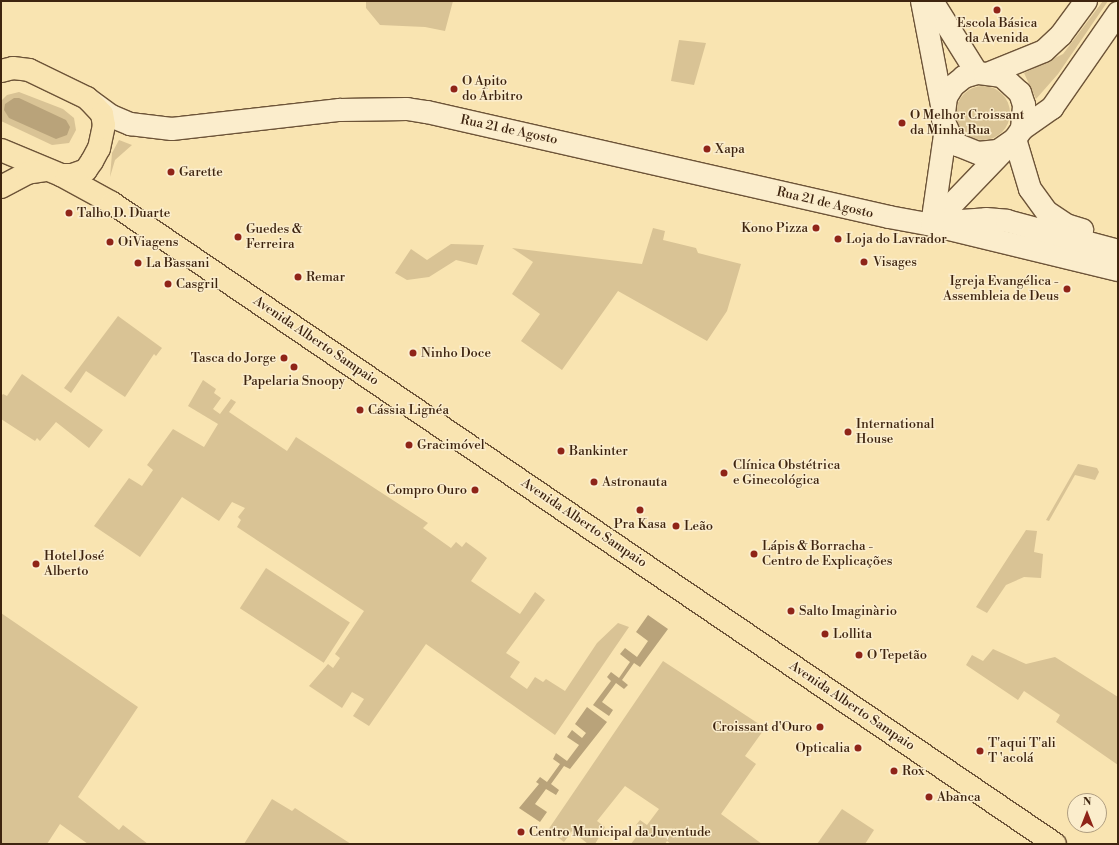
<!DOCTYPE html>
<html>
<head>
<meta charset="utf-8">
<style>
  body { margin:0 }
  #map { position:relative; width:1119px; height:845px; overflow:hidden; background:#f9e4b1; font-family:"Libre Bodoni",serif }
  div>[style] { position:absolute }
  .green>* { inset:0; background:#d9c395; transform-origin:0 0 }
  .round { border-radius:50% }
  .water>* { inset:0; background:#b9a37a }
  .roads { filter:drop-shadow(1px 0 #6d5438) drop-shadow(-1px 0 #6d5438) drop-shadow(0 1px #6d5438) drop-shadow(0 -1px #6d5438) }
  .minor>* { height:22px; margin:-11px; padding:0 11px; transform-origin:11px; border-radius:11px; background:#fbedcc }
  .major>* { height:22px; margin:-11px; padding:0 11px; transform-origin:11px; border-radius:11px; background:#f9e4b1 }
  .dots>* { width:11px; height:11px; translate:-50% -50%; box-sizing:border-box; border:2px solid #fbedcc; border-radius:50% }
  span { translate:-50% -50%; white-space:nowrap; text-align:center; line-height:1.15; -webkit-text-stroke:3px #fbedcc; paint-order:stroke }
  .poi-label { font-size:13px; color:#3e240f }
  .left { translate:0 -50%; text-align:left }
  .right { translate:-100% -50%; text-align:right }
  .street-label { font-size:13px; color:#3e240f }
  .frame { position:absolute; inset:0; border:2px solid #3e240f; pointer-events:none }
  .north { position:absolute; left:1067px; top:793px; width:40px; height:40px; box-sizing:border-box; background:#fbedcc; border:1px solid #af9d80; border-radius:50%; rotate:0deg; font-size:11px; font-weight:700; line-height:16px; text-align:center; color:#3e240f }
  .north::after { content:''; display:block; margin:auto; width:14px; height:18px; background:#8f2418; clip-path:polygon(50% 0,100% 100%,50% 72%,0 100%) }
</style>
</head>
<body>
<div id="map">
  <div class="green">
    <i style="clip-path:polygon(366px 1px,453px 1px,445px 31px,425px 27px,380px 25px,366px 8px)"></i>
    <i style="clip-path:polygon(1103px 1px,1108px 1px,1058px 74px,1036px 99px,1024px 73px,1063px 54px)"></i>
    <i style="clip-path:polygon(679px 40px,706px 43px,694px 85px,671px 81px)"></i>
    <i class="round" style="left:956px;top:86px;width:54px;height:54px"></i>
    <i style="clip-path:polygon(19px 92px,63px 109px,74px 118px,76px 130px,69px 143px,52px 145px,1px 121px,1px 101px,7px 95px)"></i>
    <i style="clip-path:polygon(119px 140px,132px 145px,115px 160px,110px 177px,112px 153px)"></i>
    <i style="clip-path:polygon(653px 228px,665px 231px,663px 240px,696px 248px,698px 253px,741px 264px,727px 311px,707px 341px,618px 291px,562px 370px,521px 341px,540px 314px,512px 294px,533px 262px,512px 248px,642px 264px)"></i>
    <i style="clip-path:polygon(451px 244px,484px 245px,477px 265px,456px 260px,429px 277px,407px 280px,395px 273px,411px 249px,427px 260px)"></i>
    <i style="clip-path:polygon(118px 316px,162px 348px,156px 356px,154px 354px,125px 397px,86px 371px,71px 393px,64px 388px)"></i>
    <i style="clip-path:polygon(22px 374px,103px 430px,89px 448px,56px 422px,40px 441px,37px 438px,35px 441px,1px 419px,1px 396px,3px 394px,7px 396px)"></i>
    <i style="clip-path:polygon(203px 380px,216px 389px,214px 393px,221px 398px,213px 409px,220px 414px,231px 399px,236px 402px,229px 412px,287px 451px,296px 437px,428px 523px,423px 528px,451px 548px,456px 542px,462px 547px,466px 542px,481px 553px,487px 558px,471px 581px,520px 614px,535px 592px,545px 600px,506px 653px,520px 662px,510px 677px,527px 689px,535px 677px,543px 682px,546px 679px,565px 691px,597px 643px,618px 623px,629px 627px,555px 735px,426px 644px,369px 726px,353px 716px,364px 699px,352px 692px,342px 708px,309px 686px,328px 664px,333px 668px,340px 658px,335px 654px,364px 611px,237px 527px,241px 520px,238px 517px,245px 508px,232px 502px,219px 521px,182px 497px,140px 557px,94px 526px,129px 478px,142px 486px,153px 470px,147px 465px,173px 429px,204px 447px,218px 424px,188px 406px)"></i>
    <i style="clip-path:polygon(1078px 464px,1097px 468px,1099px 472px,1095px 480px,1075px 475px,1049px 521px,1046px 520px)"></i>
    <i style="clip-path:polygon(1026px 530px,1037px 531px,1034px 552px,1043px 554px,1041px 578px,1024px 577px,1006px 585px,987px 613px,976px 607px)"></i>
    <i style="left:266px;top:568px;width:100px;height:48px;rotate:33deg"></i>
    <i style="clip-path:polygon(1px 613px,138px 707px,78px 797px,119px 830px,123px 825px,148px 844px,88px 844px,60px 824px,47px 844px,1px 844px)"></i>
    <i style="clip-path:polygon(993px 649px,1026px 664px,1055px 657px,1118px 697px,1118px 765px,1056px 722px,1060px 715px,1024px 691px,1018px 700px,966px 665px,972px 655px,983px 661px)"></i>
    <i style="clip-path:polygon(663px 661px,765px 728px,745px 756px,756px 764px,721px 814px,762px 844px,671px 844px,667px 841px,665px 844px,631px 844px,642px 829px,636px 825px,640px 820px,647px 825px,659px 809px,625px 786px,597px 821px,605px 827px,595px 844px,588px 844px,572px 831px,564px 842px,548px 830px)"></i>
    <i style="clip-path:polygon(272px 799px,292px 811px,295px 808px,351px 844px,244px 844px)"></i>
    <i style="clip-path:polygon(842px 809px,874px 830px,865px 844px,817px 844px)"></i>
  </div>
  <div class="water">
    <i style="clip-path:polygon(14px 98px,19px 98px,66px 120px,70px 127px,67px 135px,56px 139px,9px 118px,4px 110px,5px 104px)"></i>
    <i style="clip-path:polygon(648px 615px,668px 629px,640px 667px,634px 663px,622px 680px,628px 685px,624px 689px,616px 683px,602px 702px,613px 710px,609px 716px,593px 705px,611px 681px,607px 677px,611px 672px,619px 678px,630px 662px,620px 654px,625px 648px,637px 657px,648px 641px,636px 632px)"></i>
    <i style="clip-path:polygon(587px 707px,607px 722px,570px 769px,564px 766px,551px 784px,559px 790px,556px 795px,546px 789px,535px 804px,547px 812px,540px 822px,519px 808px,539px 784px,536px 782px,540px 777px,547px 782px,560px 764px,553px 759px,556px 753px,567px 761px,579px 745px,567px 737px,572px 730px,582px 738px,586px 733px,575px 724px)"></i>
  </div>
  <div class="roads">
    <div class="minor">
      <i style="left:922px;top:1px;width:112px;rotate:79.2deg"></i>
      <i style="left:932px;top:1px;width:85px;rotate:58deg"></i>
      <i style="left:990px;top:73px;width:58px;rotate:-22.2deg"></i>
      <i style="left:1044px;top:51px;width:23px;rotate:-43deg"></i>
      <i style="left:1061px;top:35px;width:42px;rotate:-53.7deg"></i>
      <i style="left:89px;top:100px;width:27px;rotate:36deg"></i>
      <i style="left:111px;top:116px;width:21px;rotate:23deg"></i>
      <i style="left:130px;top:124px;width:42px;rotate:6.8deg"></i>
      <i style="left:172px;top:129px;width:169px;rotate:-6.5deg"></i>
      <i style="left:340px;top:110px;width:67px;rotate:-0.9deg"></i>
      <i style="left:407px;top:109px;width:20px;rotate:9deg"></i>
      <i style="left:427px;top:112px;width:474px;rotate:12.8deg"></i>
      <i style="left:889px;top:217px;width:44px;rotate:10.5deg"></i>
      <i style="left:932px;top:225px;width:191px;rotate:13.6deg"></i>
      <i style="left:1022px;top:129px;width:24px;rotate:-85deg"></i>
      <i style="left:1024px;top:105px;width:13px;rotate:-108deg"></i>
      <i style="left:1020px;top:93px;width:25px;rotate:-137deg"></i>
      <i style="left:1002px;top:76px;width:25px;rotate:-173deg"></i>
      <i style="left:977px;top:73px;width:14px;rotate:163deg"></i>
      <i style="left:964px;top:77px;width:14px;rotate:141deg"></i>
      <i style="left:953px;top:86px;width:13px;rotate:122deg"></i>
      <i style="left:946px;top:97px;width:23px;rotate:97deg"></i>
      <i style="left:943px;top:120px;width:19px;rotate:65deg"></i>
      <i style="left:951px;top:137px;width:11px;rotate:49deg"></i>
      <i style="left:958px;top:145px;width:22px;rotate:22deg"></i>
      <i style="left:978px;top:153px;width:20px;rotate:-6deg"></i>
      <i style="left:998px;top:151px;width:21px;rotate:-35deg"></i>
      <i style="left:1015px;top:139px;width:12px;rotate:-55deg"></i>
      <i style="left:1022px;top:129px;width:37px;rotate:-35deg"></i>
      <i style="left:1052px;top:108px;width:116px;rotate:-55.2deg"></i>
      <i style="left:1015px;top:139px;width:52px;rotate:73.3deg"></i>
      <i style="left:1030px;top:189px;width:29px;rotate:54deg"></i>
      <i style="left:1047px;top:212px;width:23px;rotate:34deg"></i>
      <i style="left:1066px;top:225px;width:17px;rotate:17deg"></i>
      <i style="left:947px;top:222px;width:39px;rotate:-4deg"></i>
      <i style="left:986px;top:219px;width:21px;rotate:5deg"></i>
      <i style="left:1007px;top:221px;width:115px;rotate:15.1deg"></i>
      <i style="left:932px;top:225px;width:107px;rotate:-46.1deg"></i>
      <i style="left:932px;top:225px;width:98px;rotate:-81.8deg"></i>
    </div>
    <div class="major">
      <i style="left:1px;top:71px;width:12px;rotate:-14deg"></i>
      <i style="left:13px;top:68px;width:16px;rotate:7deg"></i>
      <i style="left:29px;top:70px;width:64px;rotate:25.8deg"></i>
      <i style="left:87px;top:98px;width:22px;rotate:47deg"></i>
      <i style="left:102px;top:114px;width:11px;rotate:80deg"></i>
      <i style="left:104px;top:125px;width:24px;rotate:102deg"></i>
      <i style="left:99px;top:148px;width:15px;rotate:118deg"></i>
      <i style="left:92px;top:161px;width:11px;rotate:124deg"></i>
      <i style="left:86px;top:170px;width:15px;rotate:160deg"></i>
      <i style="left:72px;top:175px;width:11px;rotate:180deg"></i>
      <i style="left:61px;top:175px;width:65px;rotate:-157.4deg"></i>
      <i style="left:61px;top:175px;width:58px;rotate:28.8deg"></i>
      <i style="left:112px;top:203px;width:1140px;rotate:34.21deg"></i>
      <i style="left:1px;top:187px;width:30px;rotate:-28deg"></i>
      <i style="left:27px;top:173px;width:20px;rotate:-9deg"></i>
    </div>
  </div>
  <div class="dots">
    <i style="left:997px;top:10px;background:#8f2418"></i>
    <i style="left:454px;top:89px;background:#8f2418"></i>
    <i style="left:902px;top:123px;background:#8f2418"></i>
    <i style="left:707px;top:149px;background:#8f2418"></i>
    <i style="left:171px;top:172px;background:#8f2418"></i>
    <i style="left:69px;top:213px;background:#8f2418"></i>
    <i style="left:816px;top:228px;background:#8f2418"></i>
    <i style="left:238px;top:237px;background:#8f2418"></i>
    <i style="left:838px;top:239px;background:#8f2418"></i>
    <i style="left:110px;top:242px;background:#8f2418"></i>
    <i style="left:864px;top:262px;background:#8f2418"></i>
    <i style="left:138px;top:263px;background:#8f2418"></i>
    <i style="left:298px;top:277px;background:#8f2418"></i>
    <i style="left:168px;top:284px;background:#8f2418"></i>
    <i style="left:1067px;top:289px;background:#8f2418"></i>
    <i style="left:413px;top:353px;background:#8f2418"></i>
    <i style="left:284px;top:358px;background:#8f2418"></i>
    <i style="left:294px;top:367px;background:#8f2418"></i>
    <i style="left:360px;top:410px;background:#8f2418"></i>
    <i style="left:848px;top:432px;background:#8f2418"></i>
    <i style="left:409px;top:445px;background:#8f2418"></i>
    <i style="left:561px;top:451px;background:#8f2418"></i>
    <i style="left:724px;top:473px;background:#8f2418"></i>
    <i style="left:594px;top:482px;background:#8f2418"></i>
    <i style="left:475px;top:490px;background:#8f2418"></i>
    <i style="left:640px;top:510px;background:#8f2418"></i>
    <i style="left:676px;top:526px;background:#8f2418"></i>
    <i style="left:754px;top:554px;background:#8f2418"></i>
    <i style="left:36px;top:564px;background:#8f2418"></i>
    <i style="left:791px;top:611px;background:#8f2418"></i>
    <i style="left:825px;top:634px;background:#8f2418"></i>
    <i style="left:859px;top:655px;background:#8f2418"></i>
    <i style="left:820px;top:727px;background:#8f2418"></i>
    <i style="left:858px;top:748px;background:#8f2418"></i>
    <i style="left:980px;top:751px;background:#8f2418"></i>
    <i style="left:894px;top:771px;background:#8f2418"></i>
    <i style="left:929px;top:797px;background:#8f2418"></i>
    <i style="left:521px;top:832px;background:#8f2418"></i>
  </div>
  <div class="poi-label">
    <span style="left:997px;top:31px">Escola Básica<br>da Avenida</span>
    <span class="left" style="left:462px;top:89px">O Apito<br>do Árbitro</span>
    <span class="left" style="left:910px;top:123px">O Melhor Croissant<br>da Minha Rua</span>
    <span class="left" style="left:715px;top:149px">Xapa</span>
    <span class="left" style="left:179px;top:172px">Garette</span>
    <span class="left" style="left:77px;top:213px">Talho D. Duarte</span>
    <span class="right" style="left:808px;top:228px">Kono Pizza</span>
    <span class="left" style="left:246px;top:237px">Guedes &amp;<br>Ferreira</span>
    <span class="left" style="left:846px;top:239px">Loja do Lavrador</span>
    <span class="left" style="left:118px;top:242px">OiViagens</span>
    <span class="left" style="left:873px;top:262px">Visages</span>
    <span class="left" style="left:146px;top:263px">La Bassani</span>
    <span class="left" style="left:306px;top:277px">Remar</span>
    <span class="right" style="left:1059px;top:289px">Igreja Evangélica -<br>Assembleia de Deus</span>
    <span class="left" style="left:176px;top:284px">Casgril</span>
    <span class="left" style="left:421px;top:353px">Ninho Doce</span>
    <span class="right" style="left:276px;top:358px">Tasca do Jorge</span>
    <span style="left:294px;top:381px">Papelaria Snoopy</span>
    <span class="left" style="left:368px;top:410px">Cássia Lignéa</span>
    <span class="left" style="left:856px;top:432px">International<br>House</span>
    <span class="left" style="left:417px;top:445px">Gracimóvel</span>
    <span class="left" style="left:569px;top:451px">Bankinter</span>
    <span class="left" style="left:733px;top:473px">Clínica Obstétrica<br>e Ginecológica</span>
    <span class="left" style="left:602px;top:482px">Astronauta</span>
    <span class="right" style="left:467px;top:490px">Compro Ouro</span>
    <span style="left:640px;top:524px">Pra Kasa</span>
    <span class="left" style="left:684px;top:526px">Leão</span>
    <span class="left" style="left:762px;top:554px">Lápis &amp; Borracha -<br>Centro de Explicações</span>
    <span class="left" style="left:44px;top:564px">Hotel José<br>Alberto</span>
    <span class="left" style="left:799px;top:611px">Salto Imaginàrio</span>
    <span class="left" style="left:833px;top:634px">Lollita</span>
    <span class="left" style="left:867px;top:655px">O Tepetão</span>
    <span class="right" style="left:812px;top:727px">Croissant d'Ouro</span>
    <span class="left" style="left:988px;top:751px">T'aqui T'ali<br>T 'acolá</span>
    <span class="right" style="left:850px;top:748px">Opticalia</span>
    <span class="left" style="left:902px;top:771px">Rox</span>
    <span class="left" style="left:937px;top:797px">Abanca</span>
    <span class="left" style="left:529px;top:832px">Centro Municipal da Juventude</span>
  </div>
  <div class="street-label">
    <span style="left:509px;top:130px;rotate:12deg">Rua 21 de Agosto</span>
    <span style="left:825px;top:203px;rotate:13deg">Rua 21 de Agosto</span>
    <span style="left:316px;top:341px;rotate:34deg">Avenida Alberto Sampaio</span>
    <span style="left:584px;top:523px;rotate:34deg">Avenida Alberto Sampaio</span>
    <span style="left:852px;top:706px;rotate:34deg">Avenida Alberto Sampaio</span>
  </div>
  <div class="frame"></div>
  <div class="north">N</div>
</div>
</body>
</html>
